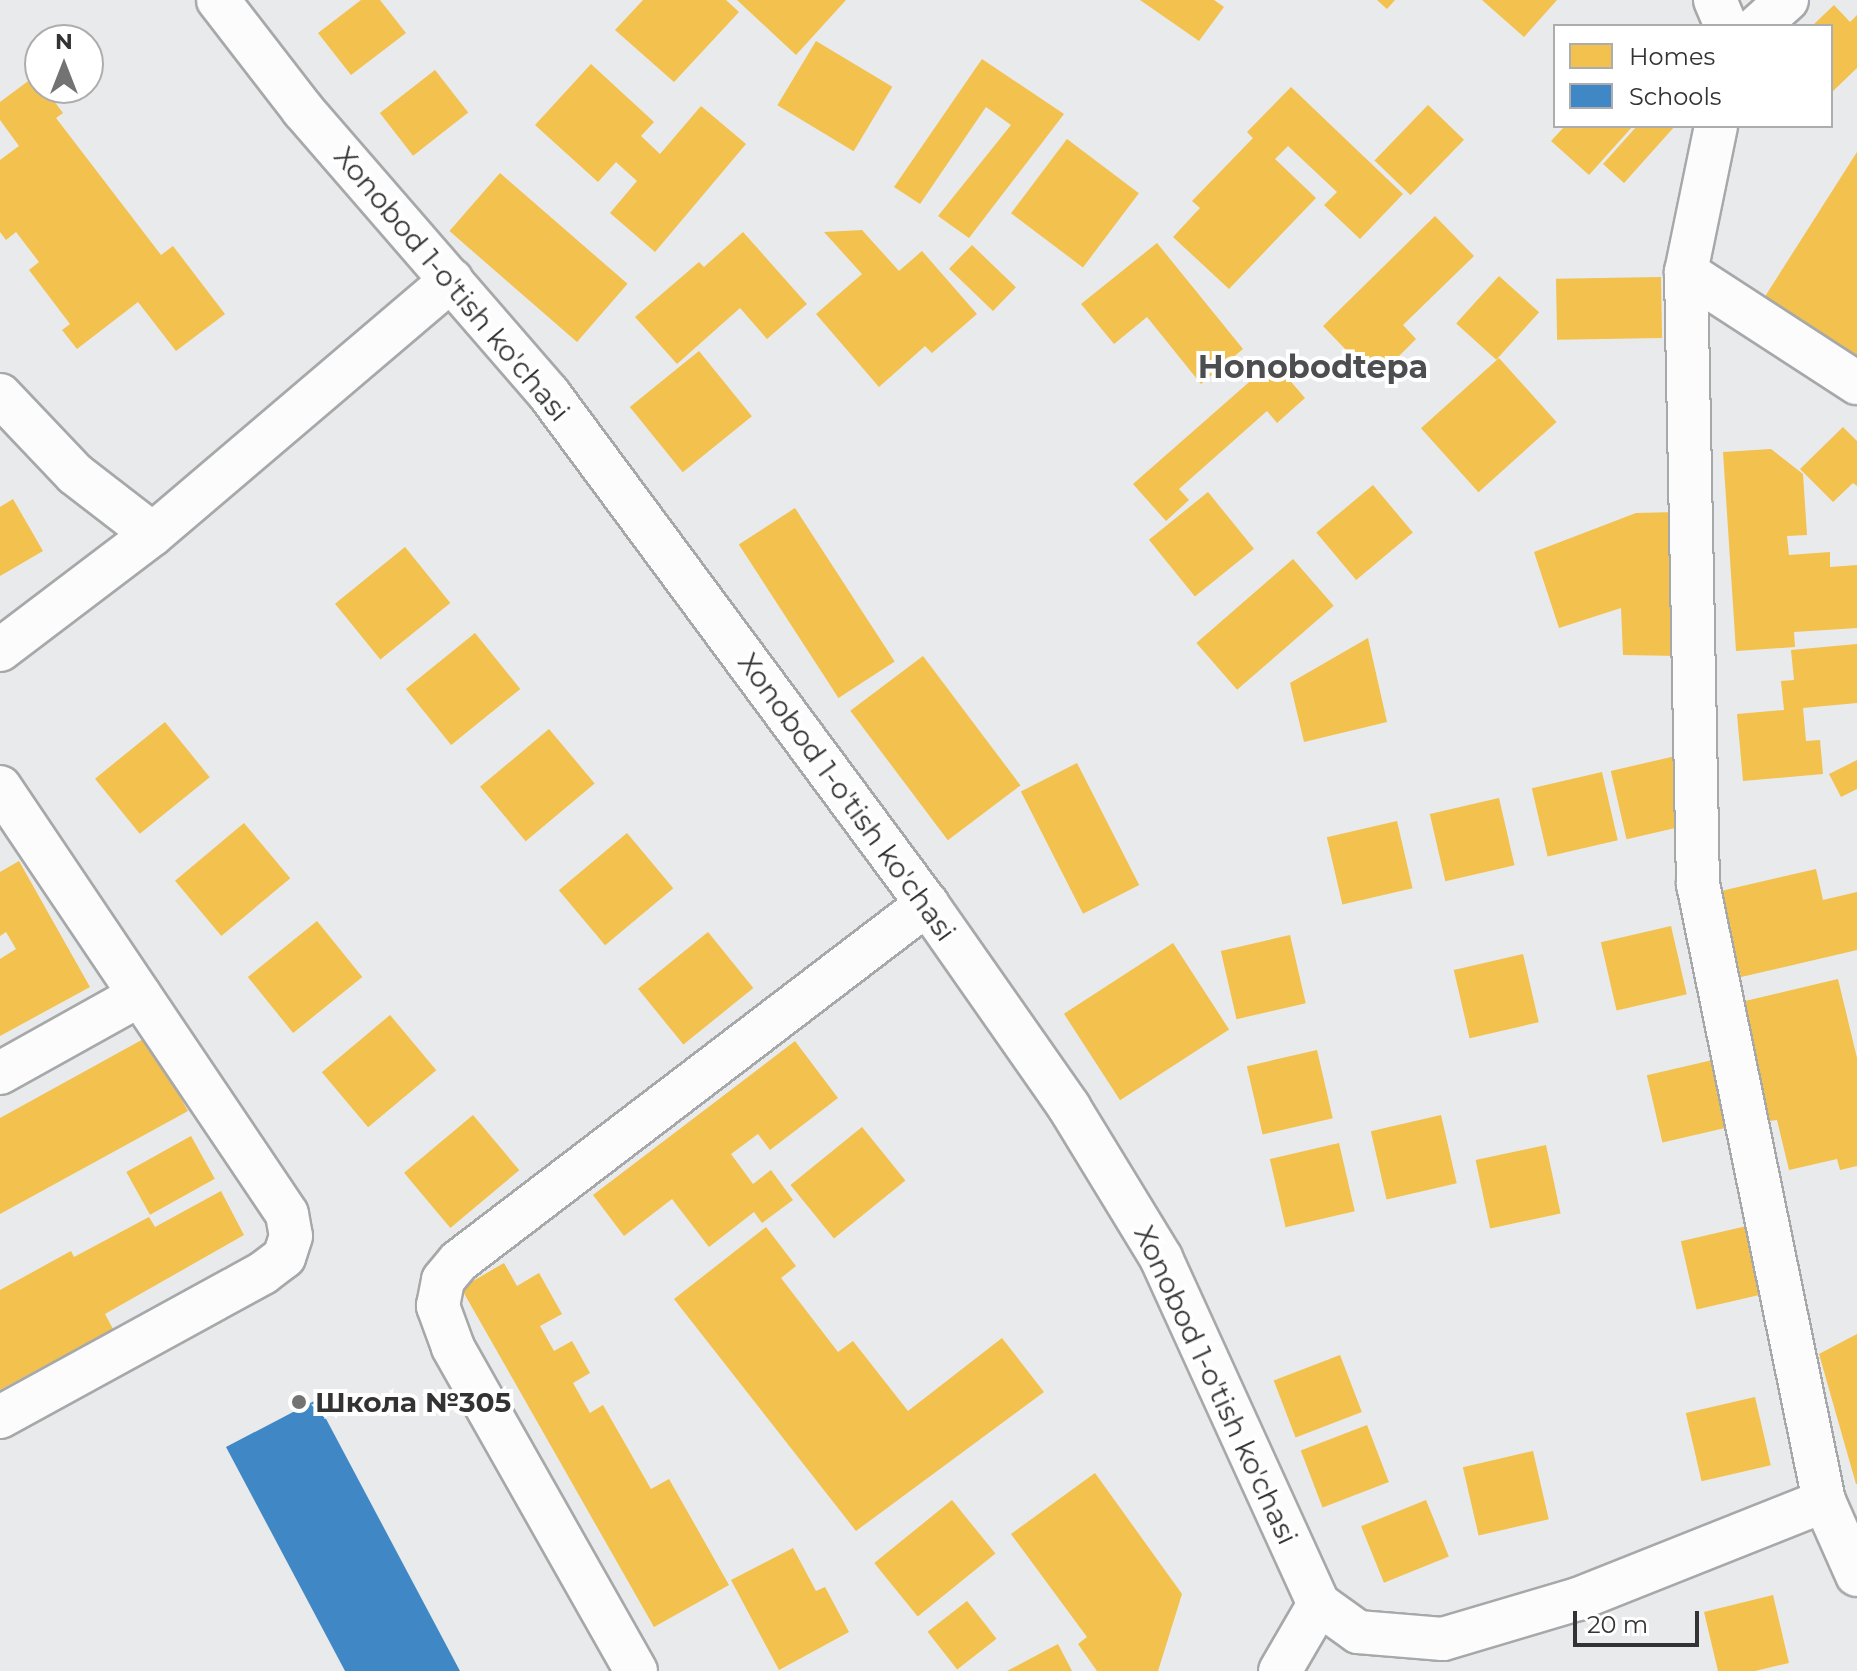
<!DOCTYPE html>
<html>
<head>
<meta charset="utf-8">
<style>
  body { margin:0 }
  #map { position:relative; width:1857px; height:1671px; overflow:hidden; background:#e9eaeb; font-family:Montserrat,sans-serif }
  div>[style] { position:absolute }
  .homes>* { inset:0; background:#f2c14e; transform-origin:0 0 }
  .schools>* { inset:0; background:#3f88c5 }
  .roads { filter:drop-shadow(2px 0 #a7a8a9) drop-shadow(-2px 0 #a7a8a9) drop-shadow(0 2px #a7a8a9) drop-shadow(0 -2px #a7a8a9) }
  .street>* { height:42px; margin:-21px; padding:0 21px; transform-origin:21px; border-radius:21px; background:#fcfcfc }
  .dots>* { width:22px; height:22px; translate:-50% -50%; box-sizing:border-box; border:4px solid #fff; border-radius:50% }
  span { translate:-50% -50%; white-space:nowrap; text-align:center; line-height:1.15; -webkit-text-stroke:8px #fff; paint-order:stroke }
  .street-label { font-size:28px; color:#333334 }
  .poi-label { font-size:28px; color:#333334; font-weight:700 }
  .left { translate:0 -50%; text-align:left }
  .quarter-label { font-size:32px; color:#4c4e4f; font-weight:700 }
  .legend { position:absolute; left:1553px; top:24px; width:280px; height:104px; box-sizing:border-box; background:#fff; border:2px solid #adadae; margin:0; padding:10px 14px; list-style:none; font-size:24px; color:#333334 }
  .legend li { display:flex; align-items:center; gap:16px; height:40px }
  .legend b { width:40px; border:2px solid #adadae }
  .north { position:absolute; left:24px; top:24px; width:80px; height:80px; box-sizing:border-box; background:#fff; border:2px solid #adadae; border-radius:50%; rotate:0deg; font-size:22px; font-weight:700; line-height:32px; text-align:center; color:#333334 }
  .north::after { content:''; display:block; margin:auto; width:28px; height:36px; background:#737374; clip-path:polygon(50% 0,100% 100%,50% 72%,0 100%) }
  .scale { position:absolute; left:1573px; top:1611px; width:126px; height:36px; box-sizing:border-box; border:4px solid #333334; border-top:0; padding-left:10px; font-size:24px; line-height:28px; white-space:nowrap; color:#333334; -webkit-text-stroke:6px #fff; paint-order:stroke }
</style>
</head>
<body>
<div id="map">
  <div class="homes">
    <i style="clip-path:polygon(361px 0,380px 0,406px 33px,351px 75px,318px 33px)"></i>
    <i style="clip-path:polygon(643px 0,726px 0,739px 12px,674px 82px,615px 30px)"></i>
    <i style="clip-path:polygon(737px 0,846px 0,796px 55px)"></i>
    <i style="clip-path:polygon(1140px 0,1214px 0,1224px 7px,1199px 41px)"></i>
    <i style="clip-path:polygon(1377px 0,1395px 0,1387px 9px)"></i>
    <i style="clip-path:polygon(1482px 0,1557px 0,1524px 37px)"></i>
    <i style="clip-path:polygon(1834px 5px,1850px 22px,1857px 15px,1857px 68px,1831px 93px,1831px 26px,1812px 26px)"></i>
    <i style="left:816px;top:41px;width:89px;height:75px;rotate:31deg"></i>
    <i style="clip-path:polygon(982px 59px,1064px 114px,969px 238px,938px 216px,1011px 125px,986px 107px,920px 204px,894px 187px)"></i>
    <i style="clip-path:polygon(591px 64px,654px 122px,641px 136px,660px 154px,701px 106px,746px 144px,655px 252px,610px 213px,637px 181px,616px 162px,598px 182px,535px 125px)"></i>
    <i style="left:435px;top:70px;width:54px;height:70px;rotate:52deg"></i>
    <i style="clip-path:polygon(35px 76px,63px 113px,56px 118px,161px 255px,173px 246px,225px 314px,176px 351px,138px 302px,77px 349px,62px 330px,70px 324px,29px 270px,39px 262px,16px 232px,6px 240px,0 232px,0 160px,19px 146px,0 120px,0 102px)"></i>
    <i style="clip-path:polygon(1291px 87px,1403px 194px,1360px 239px,1324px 205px,1337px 192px,1288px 146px,1275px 159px,1316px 198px,1229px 289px,1173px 237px,1200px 208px,1192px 201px,1253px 138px,1247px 132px)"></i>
    <i style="left:1428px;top:105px;width:50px;height:77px;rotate:44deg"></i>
    <i style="clip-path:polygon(1565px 126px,1633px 126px,1589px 175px,1551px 141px)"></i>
    <i style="clip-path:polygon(1637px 126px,1675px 126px,1624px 183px,1603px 164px)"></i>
    <i style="left:1067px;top:139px;width:90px;height:93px;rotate:37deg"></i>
    <i style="clip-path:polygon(1857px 152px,1857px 356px,1850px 367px,1757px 309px)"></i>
    <i style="left:500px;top:173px;width:169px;height:77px;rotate:41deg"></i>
    <i style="clip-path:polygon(1435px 216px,1474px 256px,1403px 325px,1416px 339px,1375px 380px,1323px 326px)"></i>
    <i style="clip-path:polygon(862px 230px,899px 271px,922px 251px,977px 314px,932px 353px,925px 346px,879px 387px,816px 314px,862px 274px,824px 232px)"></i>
    <i style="clip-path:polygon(743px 232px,807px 304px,767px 339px,740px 308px,677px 364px,635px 317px,699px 262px,704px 267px)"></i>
    <i style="clip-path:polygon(1157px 243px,1243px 349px,1201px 384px,1147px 317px,1114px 344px,1081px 304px)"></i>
    <i style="left:972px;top:245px;width:61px;height:33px;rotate:44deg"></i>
    <i style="left:1499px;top:276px;width:54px;height:64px;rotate:42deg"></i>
    <i style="left:1661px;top:277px;width:61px;height:105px;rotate:89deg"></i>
    <i style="left:699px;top:351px;width:84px;height:89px;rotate:51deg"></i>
    <i style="left:1499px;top:358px;width:86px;height:105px;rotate:48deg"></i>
    <i style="clip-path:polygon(1273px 361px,1305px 398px,1277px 423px,1267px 411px,1179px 489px,1189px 500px,1166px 521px,1133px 484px)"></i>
    <i style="clip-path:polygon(1843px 427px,1857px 441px,1857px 486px,1853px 483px,1833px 502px,1800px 469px)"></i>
    <i style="clip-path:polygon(1771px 449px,1803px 474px,1807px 535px,1787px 536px,1789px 555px,1830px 552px,1830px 567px,1857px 565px,1857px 628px,1794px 632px,1795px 647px,1736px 651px,1723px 452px)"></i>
    <i style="left:1373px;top:485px;width:62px;height:74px;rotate:50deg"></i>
    <i style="left:1208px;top:492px;width:73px;height:76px;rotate:51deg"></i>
    <i style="clip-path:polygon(13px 499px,43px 551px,0 576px,0 507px)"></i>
    <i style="left:795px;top:508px;width:183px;height:67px;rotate:57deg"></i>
    <i style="clip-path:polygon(1677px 512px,1681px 656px,1623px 655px,1621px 608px,1559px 628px,1534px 552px,1636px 513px)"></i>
    <i style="left:405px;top:547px;width:72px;height:90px;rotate:51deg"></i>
    <i style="left:1293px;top:559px;width:62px;height:128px;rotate:49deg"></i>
    <i style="left:475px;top:633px;width:72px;height:89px;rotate:51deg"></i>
    <i style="clip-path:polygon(1368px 638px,1387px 722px,1304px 742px,1290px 683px)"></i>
    <i style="clip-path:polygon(1857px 644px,1857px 703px,1803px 708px,1806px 741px,1820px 740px,1823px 774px,1743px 781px,1737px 714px,1784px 710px,1781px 681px,1794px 680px,1791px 650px)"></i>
    <i style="left:923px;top:656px;width:162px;height:91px;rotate:53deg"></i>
    <i style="left:165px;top:722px;width:71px;height:90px;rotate:51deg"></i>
    <i style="left:549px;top:729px;width:71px;height:90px;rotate:50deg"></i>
    <i style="left:1680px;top:755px;width:70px;height:71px;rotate:77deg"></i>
    <i style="clip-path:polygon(1857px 760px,1857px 789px,1841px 797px,1829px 774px)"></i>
    <i style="left:1077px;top:763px;width:137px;height:63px;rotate:63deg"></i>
    <i style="left:1602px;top:772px;width:70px;height:72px;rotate:77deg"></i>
    <i style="left:1499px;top:798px;width:69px;height:71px;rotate:77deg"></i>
    <i style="left:1397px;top:821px;width:69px;height:72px;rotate:77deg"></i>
    <i style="left:244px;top:823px;width:72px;height:90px;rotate:50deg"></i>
    <i style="left:627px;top:833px;width:72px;height:89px;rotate:50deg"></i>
    <i style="clip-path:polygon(19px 861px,90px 987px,0 1036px,0 959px,16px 949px,6px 932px,0 936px,0 872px)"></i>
    <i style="clip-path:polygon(1816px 869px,1823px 900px,1857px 892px,1857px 950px,1741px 977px,1721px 891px)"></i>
    <i style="left:317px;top:921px;width:72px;height:89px;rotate:51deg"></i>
    <i style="left:1671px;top:926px;width:70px;height:72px;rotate:77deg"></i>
    <i style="left:708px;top:932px;width:72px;height:90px;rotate:51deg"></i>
    <i style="left:1290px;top:935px;width:70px;height:71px;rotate:77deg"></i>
    <i style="left:1173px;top:943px;width:103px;height:130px;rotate:57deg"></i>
    <i style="left:1523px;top:954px;width:70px;height:71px;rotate:77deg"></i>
    <i style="clip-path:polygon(1838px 979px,1857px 1058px,1857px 1166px,1840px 1170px,1837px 1159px,1789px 1170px,1777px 1120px,1770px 1121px,1741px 1002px)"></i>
    <i style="left:390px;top:1015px;width:72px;height:89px;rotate:50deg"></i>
    <i style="clip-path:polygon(147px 1037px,188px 1111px,0 1214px,0 1118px)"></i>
    <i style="clip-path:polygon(795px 1041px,838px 1098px,770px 1150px,758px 1134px,731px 1154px,753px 1184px,771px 1170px,793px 1200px,762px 1223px,754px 1212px,709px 1247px,672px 1199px,624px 1236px,593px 1195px)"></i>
    <i style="left:1317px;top:1050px;width:70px;height:72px;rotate:77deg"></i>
    <i style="left:1717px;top:1059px;width:69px;height:72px;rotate:77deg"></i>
    <i style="left:473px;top:1115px;width:72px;height:90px;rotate:50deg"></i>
    <i style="left:1441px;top:1115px;width:70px;height:72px;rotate:77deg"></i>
    <i style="left:862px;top:1127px;width:69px;height:92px;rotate:51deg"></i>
    <i style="left:191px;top:1136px;width:49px;height:74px;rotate:61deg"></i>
    <i style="left:1339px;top:1143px;width:70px;height:71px;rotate:77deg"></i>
    <i style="left:1546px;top:1145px;width:70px;height:72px;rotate:78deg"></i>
    <i style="clip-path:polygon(221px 1191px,244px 1235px,105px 1314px,113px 1329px,0 1390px,0 1290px,71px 1251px,74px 1257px,149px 1217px,155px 1227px)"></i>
    <i style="left:1751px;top:1225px;width:70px;height:72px;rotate:77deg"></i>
    <i style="clip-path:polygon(766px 1227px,796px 1266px,781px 1278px,838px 1352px,853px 1341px,908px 1411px,1002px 1338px,1044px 1392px,856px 1531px,674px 1299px)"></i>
    <i style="clip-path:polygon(504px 1263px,517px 1286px,539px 1273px,562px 1314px,540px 1326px,554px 1351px,572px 1341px,590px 1373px,573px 1383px,590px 1413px,603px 1405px,651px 1489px,669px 1479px,729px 1585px,654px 1627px,461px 1288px)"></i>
    <i style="clip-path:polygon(1857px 1334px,1857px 1484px,1856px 1484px,1819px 1354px)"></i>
    <i style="left:1340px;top:1355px;width:61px;height:71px;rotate:69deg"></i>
    <i style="left:1755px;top:1397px;width:70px;height:71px;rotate:77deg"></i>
    <i style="left:1367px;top:1425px;width:61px;height:71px;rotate:69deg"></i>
    <i style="left:1533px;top:1451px;width:70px;height:72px;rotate:77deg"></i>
    <i style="clip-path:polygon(1095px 1473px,1182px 1594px,1158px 1671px,1097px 1671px,1078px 1644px,1087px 1637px,1011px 1534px)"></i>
    <i style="left:952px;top:1500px;width:69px;height:100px;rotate:51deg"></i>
    <i style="left:1426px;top:1500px;width:61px;height:70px;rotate:68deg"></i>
    <i style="clip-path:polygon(793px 1548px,816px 1591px,825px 1587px,849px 1632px,779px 1670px,731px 1580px)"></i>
    <i style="clip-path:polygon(1773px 1595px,1789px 1663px,1755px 1671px,1718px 1671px,1704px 1612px)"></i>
    <i style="left:967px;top:1601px;width:48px;height:50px;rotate:52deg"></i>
    <i style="clip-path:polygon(1058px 1644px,1072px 1671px,1007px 1671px)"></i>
  </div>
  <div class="schools">
    <i style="clip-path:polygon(316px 1400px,460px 1671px,345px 1671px,226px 1447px)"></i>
  </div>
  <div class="roads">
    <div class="street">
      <i style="left:218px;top:0;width:139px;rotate:52.3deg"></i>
      <i style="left:303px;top:110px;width:376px;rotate:49.1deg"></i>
      <i style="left:549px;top:394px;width:635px;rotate:53.46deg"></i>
      <i style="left:927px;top:904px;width:248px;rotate:55deg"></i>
      <i style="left:1069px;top:1107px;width:177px;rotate:58.6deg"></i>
      <i style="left:1161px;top:1258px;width:380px;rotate:65.5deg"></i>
      <i style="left:1319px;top:1604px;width:48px;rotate:35.7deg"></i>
      <i style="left:1358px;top:1632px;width:85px;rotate:4.7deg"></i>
      <i style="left:1443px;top:1639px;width:141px;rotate:-16.5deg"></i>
      <i style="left:1578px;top:1599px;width:265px;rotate:-21.7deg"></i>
      <i style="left:1715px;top:0;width:28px;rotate:67deg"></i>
      <i style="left:1758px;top:26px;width:39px;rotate:-42deg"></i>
      <i style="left:1716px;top:126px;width:149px;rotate:101.6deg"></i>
      <i style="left:1686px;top:272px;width:612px;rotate:88.88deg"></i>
      <i style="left:1698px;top:884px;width:630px;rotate:78.46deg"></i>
      <i style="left:1824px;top:1501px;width:81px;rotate:66deg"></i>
      <i style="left:1686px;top:272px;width:204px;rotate:33deg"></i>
      <i style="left:0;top:395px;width:109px;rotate:46.5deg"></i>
      <i style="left:75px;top:474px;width:98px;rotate:37.6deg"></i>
      <i style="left:0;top:650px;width:192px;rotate:-37.2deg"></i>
      <i style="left:153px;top:534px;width:392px;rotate:-40.4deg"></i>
      <i style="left:0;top:787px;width:514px;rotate:56.09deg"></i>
      <i style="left:287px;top:1214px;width:22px;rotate:80deg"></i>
      <i style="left:291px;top:1236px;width:22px;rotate:108deg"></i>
      <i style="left:284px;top:1257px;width:26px;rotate:143deg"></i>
      <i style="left:263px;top:1273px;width:300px;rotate:151.3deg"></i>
      <i style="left:0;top:1073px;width:160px;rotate:-29.1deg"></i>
      <i style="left:636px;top:1671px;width:372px;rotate:-119.5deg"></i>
      <i style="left:453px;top:1347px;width:44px;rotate:-110.1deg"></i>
      <i style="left:438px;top:1306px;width:26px;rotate:-79deg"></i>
      <i style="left:443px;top:1280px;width:25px;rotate:-50deg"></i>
      <i style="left:459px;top:1261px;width:589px;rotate:-37.34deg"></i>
      <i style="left:1280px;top:1671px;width:78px;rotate:-59.8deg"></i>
    </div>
  </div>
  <div class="dots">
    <i style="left:299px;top:1402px;background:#737374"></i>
  </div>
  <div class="street-label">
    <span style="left:452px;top:284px;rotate:50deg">Xonobod 1-o'tish ko'chasi</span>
    <span style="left:847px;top:797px;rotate:54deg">Xonobod 1-o'tish ko'chasi</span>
    <span style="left:1216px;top:1385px;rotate:65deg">Xonobod 1-o'tish ko'chasi</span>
  </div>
  <div class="poi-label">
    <span class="left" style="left:315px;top:1402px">Школа №305</span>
  </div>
  <div class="quarter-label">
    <span style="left:1313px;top:367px">Honobodtepa</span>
  </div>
  <ul class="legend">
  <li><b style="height:22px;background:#f2c14e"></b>Homes</li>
  <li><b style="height:22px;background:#3f88c5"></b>Schools</li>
  </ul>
  <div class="north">N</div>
  <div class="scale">20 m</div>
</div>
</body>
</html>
